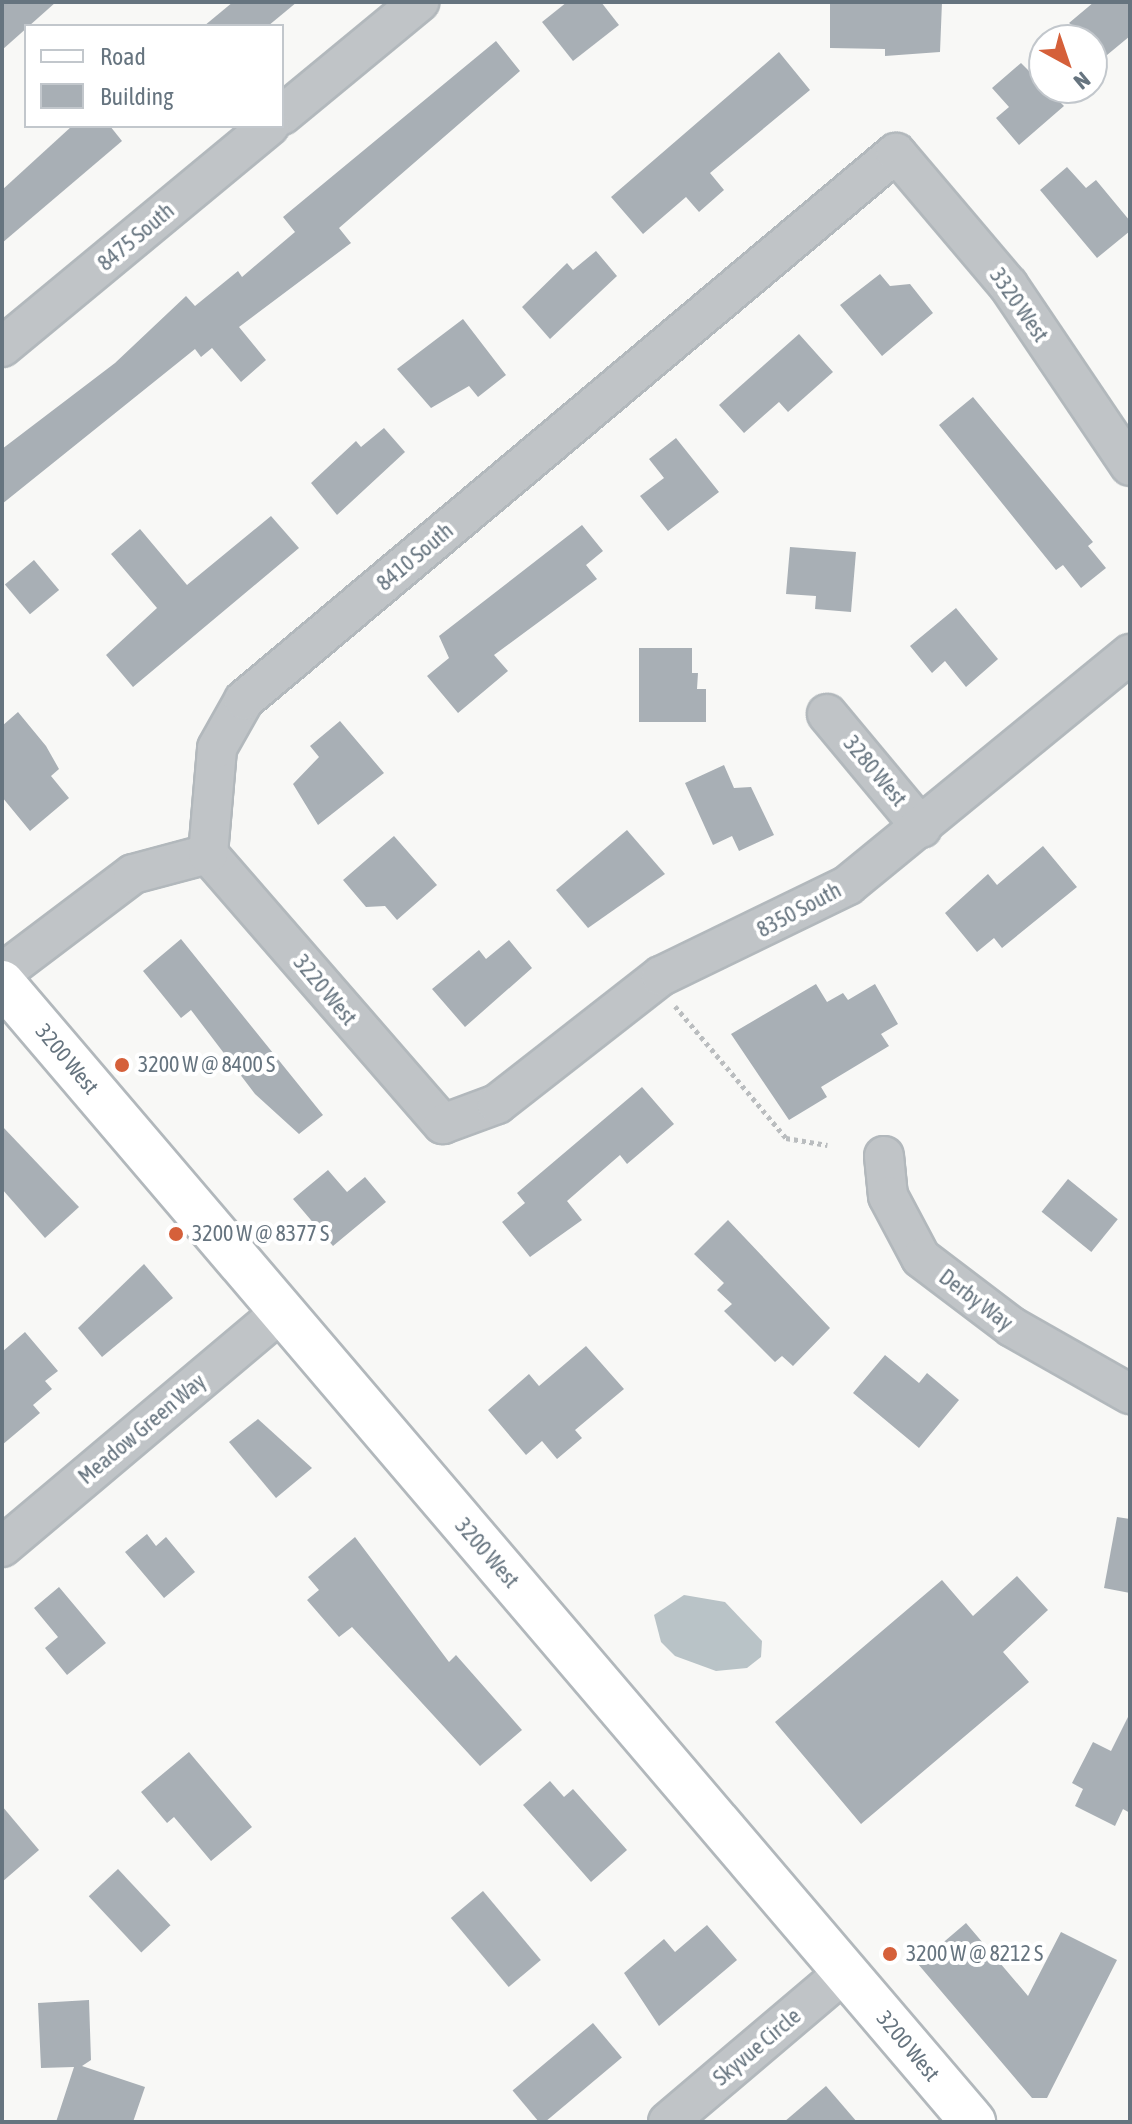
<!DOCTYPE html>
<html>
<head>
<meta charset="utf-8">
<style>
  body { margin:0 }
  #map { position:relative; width:1132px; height:2124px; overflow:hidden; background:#f8f8f6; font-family:"Asap Condensed",sans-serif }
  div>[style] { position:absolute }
  .water>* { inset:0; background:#b9c3c7 }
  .building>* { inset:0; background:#a8afb5; transform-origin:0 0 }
  .path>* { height:5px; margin-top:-2.5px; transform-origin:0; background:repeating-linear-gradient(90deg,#babdbf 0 4px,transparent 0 8px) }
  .roads { filter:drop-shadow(2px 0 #b2b8bc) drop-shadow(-2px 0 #b2b8bc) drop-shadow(0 2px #b2b8bc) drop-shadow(0 -2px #b2b8bc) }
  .street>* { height:38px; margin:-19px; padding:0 19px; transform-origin:19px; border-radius:19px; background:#c0c4c7 }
  .secondary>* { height:44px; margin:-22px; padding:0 22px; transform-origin:22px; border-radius:22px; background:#fff }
  .dots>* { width:22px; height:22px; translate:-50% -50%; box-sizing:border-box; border:4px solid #fff; border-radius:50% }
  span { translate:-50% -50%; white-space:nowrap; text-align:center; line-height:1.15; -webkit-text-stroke:8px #fff; paint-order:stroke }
  .street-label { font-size:22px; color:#66747f }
  .poi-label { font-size:22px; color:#66747f }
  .left { translate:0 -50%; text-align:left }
  .frame { position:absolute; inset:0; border:4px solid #66747f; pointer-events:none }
  .legend { position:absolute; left:24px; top:24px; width:260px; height:104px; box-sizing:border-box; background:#fff; border:2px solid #c2c7cc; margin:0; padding:10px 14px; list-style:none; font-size:24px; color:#66747f }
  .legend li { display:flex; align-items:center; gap:16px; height:40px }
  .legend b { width:40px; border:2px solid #c2c7cc }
  .north { position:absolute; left:1028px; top:24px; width:80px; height:80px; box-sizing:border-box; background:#fff; border:2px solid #c2c7cc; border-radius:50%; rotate:140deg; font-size:22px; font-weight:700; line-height:32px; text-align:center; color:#66747f }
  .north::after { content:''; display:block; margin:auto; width:28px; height:36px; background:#d5603a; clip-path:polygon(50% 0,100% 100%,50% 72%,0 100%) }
</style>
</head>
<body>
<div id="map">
  <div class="water">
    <i style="clip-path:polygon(684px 1595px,725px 1602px,762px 1641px,761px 1657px,747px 1668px,716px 1671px,675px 1656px,661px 1642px,654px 1615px)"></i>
  </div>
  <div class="building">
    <i style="clip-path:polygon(2px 2px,56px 2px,2px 50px)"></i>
    <i style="clip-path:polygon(233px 2px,297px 2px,268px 26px,204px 26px)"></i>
    <i style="clip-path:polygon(567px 2px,601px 2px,619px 25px,573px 61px,542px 22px)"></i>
    <i style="clip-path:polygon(830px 2px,942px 2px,940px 52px,885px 56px,885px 49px,830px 48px)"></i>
    <i style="clip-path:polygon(1094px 2px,1130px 2px,1130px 36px,1101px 60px,1092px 40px,1069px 23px)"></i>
    <i style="clip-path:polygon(496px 41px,520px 71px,339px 228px,351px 243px,239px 327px,266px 360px,241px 382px,212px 348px,201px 357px,195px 349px,2px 504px,2px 449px,115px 363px,186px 296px,195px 306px,238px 271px,242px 277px,295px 232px,283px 217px)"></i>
    <i style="clip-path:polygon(779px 52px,810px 90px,710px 173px,724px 190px,699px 212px,686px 197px,643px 234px,611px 197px)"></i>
    <i style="clip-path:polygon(1021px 63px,1064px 106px,1019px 145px,996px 118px,1009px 107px,992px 88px)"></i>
    <i style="clip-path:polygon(72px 126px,110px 126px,122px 141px,2px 243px,2px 190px)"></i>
    <i style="clip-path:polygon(1067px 167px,1086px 188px,1096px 180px,1130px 221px,1130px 231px,1097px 258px,1040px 190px)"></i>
    <i style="clip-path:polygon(596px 251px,617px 276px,550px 339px,522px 307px,567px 263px,573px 270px)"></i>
    <i style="clip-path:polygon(880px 274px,890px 286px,910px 284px,933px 313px,882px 356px,840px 305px)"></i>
    <i style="clip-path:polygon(463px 319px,506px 375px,478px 397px,469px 386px,431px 408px,397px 369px)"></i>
    <i style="clip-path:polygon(799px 334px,833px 372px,788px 412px,779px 402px,744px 433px,719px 405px)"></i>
    <i style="clip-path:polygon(973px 397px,1093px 542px,1088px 546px,1106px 568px,1081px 588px,1063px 565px,1056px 570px,939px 425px)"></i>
    <i style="clip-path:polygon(384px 428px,405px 452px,337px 515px,311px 483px,356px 441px,361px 447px)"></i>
    <i style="clip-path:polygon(676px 438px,719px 492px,668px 531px,640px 496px,664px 478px,649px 459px)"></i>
    <i style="clip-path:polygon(271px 516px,299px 548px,133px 687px,106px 655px,157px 608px,111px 554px,140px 529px,187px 585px)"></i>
    <i style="clip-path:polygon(582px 525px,603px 551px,586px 565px,597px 579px,494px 655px,508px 671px,458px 713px,427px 676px,449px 658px,439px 636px)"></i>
    <i style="clip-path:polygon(790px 547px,856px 552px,851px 612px,815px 609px,816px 596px,786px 594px)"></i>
    <i style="left:34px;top:560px;width:39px;height:38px;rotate:50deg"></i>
    <i style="clip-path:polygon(956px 608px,998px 659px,966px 687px,945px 661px,932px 673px,910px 646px)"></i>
    <i style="clip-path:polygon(639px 648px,692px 648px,692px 673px,698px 673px,697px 689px,706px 689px,706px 722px,639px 722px)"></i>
    <i style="clip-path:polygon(18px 712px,46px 746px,59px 769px,51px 776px,69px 798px,30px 831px,2px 797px,2px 726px)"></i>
    <i style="clip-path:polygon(340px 721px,384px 773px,318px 825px,293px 784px,319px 757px,310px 746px)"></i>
    <i style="clip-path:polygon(724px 765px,734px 788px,751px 787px,774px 835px,739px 851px,732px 836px,713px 845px,685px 783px)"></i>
    <i style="clip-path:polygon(627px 830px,665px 874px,588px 928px,556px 890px)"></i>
    <i style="clip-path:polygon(394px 836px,437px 885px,397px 920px,385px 906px,366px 907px,343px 880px)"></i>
    <i style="clip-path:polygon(1043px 846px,1077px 887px,1002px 948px,994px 938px,977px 952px,945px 913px,988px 874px,997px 885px)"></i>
    <i style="clip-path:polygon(181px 939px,323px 1115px,299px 1134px,255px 1094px,191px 1010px,181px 1018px,143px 971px)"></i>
    <i style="clip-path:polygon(509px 940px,532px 968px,465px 1027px,432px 989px,479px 950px,486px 959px)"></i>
    <i style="clip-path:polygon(816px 984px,827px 1002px,843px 993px,848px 1000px,875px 984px,898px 1024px,881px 1034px,889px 1046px,821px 1087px,827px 1097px,789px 1120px,731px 1034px)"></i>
    <i style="clip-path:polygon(642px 1087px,674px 1124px,627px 1164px,620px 1155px,567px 1201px,582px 1220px,530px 1257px,502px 1222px,525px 1203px,517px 1193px)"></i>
    <i style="clip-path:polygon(2px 1126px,79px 1207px,45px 1238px,2px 1189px)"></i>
    <i style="clip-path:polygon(328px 1170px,347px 1192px,365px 1177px,386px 1202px,333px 1246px,293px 1199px)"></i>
    <i style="left:1068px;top:1179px;width:64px;height:42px;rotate:39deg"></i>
    <i style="clip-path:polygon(728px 1220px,830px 1328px,793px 1366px,782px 1356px,775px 1362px,724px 1311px,732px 1304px,717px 1290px,724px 1283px,694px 1254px)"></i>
    <i style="clip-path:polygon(144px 1264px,173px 1298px,102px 1357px,78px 1328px)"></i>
    <i style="clip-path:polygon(25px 1332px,58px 1371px,45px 1381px,52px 1389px,33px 1405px,40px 1413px,2px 1445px,2px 1352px)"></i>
    <i style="clip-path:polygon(586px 1346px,624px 1389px,575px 1430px,582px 1438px,557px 1459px,542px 1441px,526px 1455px,488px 1410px,529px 1374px,539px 1386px)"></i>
    <i style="clip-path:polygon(885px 1355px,919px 1383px,927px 1373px,959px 1400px,919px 1448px,853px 1393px)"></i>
    <i style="clip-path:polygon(258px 1419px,312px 1468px,276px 1498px,229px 1442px)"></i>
    <i style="clip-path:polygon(1117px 1517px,1130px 1519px,1130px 1593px,1104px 1588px)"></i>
    <i style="clip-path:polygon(147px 1534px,156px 1546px,166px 1537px,195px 1572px,164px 1598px,125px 1552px)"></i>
    <i style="clip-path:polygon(355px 1537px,449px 1662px,456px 1655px,522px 1730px,480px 1766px,352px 1627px,339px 1637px,307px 1600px,319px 1590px,308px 1577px)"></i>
    <i style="clip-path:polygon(1017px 1576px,1048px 1610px,1003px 1652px,1029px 1682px,861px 1824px,775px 1722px,942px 1580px,973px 1616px)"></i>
    <i style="clip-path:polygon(59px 1587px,106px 1643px,67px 1675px,45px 1648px,58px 1637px,34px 1608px)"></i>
    <i style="clip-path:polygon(1130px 1713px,1130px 1813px,1123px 1809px,1115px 1826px,1075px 1806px,1083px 1789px,1072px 1783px,1093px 1742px,1111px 1751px)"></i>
    <i style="clip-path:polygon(189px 1752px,252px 1827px,211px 1861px,174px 1817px,167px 1823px,141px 1792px)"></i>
    <i style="clip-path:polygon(550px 1781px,564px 1797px,573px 1789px,627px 1850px,591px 1882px,523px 1805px)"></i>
    <i style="clip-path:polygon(2px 1806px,39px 1850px,2px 1882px)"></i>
    <i style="left:118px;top:1869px;width:77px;height:40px;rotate:47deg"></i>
    <i style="left:483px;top:1891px;width:90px;height:42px;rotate:50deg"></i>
    <i style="clip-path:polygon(966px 1923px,1028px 1996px,1061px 1932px,1117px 1960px,1047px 2098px,1032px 2098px,918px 1964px)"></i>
    <i style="clip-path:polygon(707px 1925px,737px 1960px,659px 2026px,624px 1973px,664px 1939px,675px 1952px)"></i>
    <i style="clip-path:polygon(89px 2000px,91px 2060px,82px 2066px,145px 2087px,133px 2122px,56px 2122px,74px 2067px,41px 2068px,38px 2003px)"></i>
    <i style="left:593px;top:2023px;width:45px;height:105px;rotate:50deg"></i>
    <i style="clip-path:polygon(826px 2086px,857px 2122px,784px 2122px)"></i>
  </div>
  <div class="path">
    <i style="left:675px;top:1006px;width:172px;rotate:49.9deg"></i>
    <i style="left:786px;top:1138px;width:42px;rotate:9.7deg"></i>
  </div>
  <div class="roads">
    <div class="street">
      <i style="left:282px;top:115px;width:178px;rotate:-39.5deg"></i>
      <i style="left:2px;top:347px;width:347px;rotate:-39.6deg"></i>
      <i style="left:827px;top:714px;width:148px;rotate:50.2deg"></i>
      <i style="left:208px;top:854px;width:358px;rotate:49deg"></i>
      <i style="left:443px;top:1124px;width:58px;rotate:-20.3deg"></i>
      <i style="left:497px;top:1104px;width:208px;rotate:-38deg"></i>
      <i style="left:661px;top:976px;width:208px;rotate:-25.9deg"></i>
      <i style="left:848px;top:885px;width:365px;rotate:-39.3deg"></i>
      <i style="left:2px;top:973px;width:164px;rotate:-37.1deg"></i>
      <i style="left:133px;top:874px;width:78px;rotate:-14.9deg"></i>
      <i style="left:208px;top:854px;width:106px;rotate:-85.1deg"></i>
      <i style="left:217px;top:748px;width:55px;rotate:-60.6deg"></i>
      <i style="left:244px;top:700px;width:851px;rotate:-40deg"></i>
      <i style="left:896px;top:153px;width:173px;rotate:49.7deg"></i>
      <i style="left:1008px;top:285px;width:218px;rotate:56deg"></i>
      <i style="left:884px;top:1156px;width:40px;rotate:84.3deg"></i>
      <i style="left:888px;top:1196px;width:70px;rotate:62deg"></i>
      <i style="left:921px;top:1258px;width:114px;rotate:37.2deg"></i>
      <i style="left:1012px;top:1327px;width:136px;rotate:29.6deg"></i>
      <i style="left:2px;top:1547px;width:366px;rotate:-40.1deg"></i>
      <i style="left:668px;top:2122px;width:232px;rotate:-40.3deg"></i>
    </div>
    <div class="secondary">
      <i style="left:2px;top:983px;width:1497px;rotate:49.55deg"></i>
    </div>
  </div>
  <div class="dots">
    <i style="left:122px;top:1065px;background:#d5603a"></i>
    <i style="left:176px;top:1234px;background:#d5603a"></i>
    <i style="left:890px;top:1954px;background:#d5603a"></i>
  </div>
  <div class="street-label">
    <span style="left:136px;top:237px;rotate:-40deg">8475 South</span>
    <span style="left:1019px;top:305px;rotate:55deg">3320 West</span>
    <span style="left:415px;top:557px;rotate:-40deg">8410 South</span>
    <span style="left:875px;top:771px;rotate:50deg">3280 West</span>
    <span style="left:799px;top:910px;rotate:-28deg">8350 South</span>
    <span style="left:325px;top:990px;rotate:50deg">3220 West</span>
    <span style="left:67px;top:1059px;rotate:50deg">3200 West</span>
    <span style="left:976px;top:1300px;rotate:37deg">Derby Way</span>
    <span style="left:142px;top:1429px;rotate:-40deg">Meadow Green Way</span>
    <span style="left:487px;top:1553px;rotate:49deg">3200 West</span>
    <span style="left:908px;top:2046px;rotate:50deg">3200 West</span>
    <span style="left:757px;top:2047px;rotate:-40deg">Skyvue Circle</span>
  </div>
  <div class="poi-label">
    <span class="left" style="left:138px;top:1065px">3200 W @ 8400 S</span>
    <span class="left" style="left:192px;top:1234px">3200 W @ 8377 S</span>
    <span class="left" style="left:906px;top:1954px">3200 W @ 8212 S</span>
  </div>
  <div class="frame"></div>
  <ul class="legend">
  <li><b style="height:10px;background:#fff"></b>Road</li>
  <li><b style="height:22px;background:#a8afb5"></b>Building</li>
  </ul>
  <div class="north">N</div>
</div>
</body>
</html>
